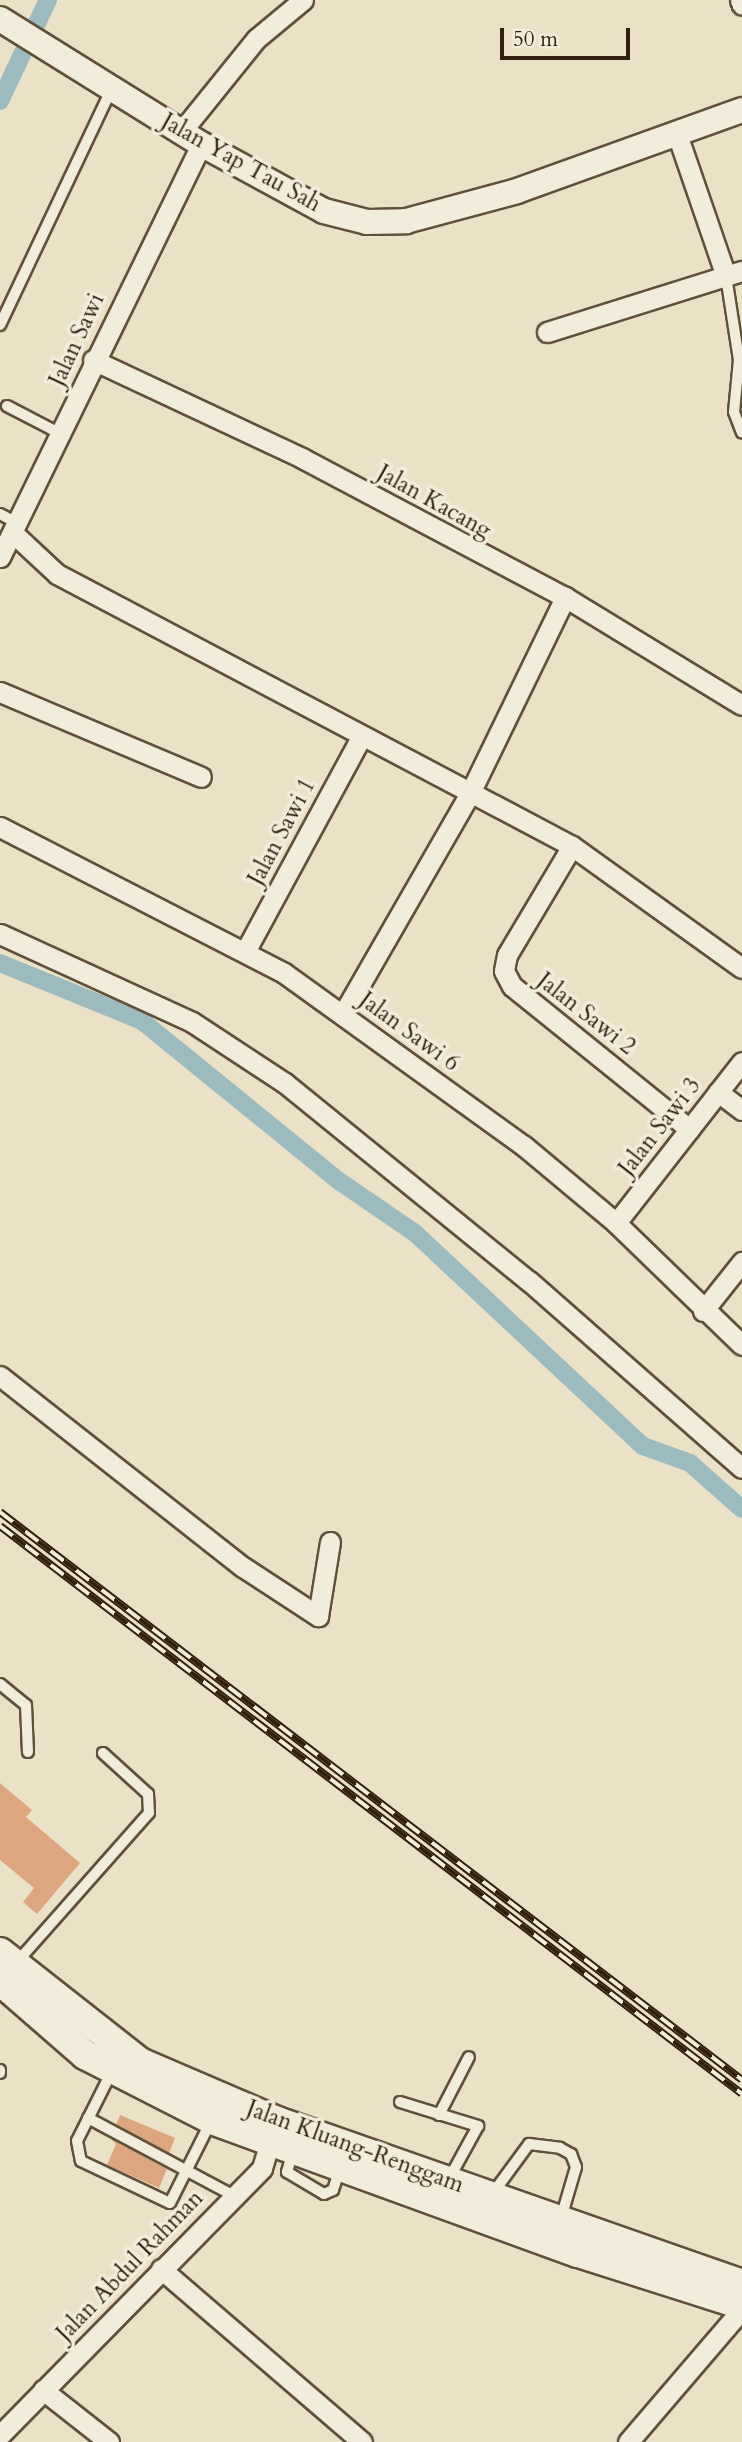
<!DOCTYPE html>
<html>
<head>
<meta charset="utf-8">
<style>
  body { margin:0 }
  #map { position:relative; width:742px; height:2442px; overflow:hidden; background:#ebe1c6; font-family:Cardo,serif }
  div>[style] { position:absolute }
  .canal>* { height:18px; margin:-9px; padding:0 9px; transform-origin:9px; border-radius:9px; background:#9cbbbf }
  .building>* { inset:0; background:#dca780 }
  .roads { filter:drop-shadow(2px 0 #60503b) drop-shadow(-2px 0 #60503b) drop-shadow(0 2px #60503b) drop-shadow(0 -2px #60503b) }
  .service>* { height:10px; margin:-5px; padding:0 5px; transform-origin:5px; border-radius:5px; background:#f2ecda }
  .minor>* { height:19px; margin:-9.5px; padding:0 9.5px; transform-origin:9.5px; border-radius:9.5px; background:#f2ecda }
  .tertiary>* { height:24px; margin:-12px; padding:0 12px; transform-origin:12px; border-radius:12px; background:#f2ecda }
  .secondary>* { height:28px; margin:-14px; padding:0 14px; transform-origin:14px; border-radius:14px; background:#f2ecda }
  .rail>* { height:8px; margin-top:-4px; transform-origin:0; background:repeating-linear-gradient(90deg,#f2ecda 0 16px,#321f0d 0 32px); box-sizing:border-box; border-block:2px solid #321f0d }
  span { translate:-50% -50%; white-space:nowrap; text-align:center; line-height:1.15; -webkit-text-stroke:7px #f2ecda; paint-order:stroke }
  .street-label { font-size:23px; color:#321f0d }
  .scale { position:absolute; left:500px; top:28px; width:130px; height:32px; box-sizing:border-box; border:4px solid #321f0d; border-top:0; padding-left:9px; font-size:21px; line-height:24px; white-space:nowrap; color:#321f0d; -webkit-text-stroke:5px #f2ecda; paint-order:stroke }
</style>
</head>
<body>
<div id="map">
  <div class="canal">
    <i style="left:0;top:101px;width:112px;rotate:-64.6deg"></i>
    <i style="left:0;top:963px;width:153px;rotate:22.2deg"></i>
    <i style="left:142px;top:1021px;width:254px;rotate:39.1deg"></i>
    <i style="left:339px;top:1181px;width:92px;rotate:34.4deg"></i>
    <i style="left:415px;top:1233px;width:312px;rotate:43.1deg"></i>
    <i style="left:643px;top:1446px;width:50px;rotate:19.9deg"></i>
    <i style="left:690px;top:1463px;width:69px;rotate:41.5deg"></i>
  </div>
  <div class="building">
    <i style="clip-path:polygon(0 1783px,32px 1810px,26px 1817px,80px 1863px,37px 1914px,23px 1902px,34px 1888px,0 1860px)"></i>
    <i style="clip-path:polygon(120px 2115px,175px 2138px,169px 2153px,116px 2125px)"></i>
    <i style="clip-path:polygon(110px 2138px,167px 2169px,159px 2188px,107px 2165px,116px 2144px)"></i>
  </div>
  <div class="roads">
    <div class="service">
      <i style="left:726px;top:276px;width:85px;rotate:81.2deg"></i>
      <i style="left:739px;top:360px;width:52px;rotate:95.5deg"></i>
      <i style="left:734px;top:412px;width:22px;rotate:69deg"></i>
      <i style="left:0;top:325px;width:262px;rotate:-64.7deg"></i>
      <i style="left:7px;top:406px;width:61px;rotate:27.4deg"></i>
      <i style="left:0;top:514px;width:19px;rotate:28deg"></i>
      <i style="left:0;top:1684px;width:33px;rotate:39deg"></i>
      <i style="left:26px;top:1705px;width:47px;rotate:87.6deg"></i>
      <i style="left:17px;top:1962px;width:199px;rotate:-48.5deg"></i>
      <i style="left:149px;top:1813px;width:19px;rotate:-93deg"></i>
      <i style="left:148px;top:1794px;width:61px;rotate:-137.7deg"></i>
      <i style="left:0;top:2070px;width:3px;rotate:90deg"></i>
      <i style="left:112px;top:2071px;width:78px;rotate:116.6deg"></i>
      <i style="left:77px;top:2141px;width:20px;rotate:79deg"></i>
      <i style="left:81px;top:2161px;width:98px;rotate:25.3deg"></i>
      <i style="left:170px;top:2203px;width:89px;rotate:-63.4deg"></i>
      <i style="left:400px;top:2102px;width:82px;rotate:17.1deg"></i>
      <i style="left:478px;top:2126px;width:58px;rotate:118.8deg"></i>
      <i style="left:439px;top:2115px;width:65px;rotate:-62.7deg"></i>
      <i style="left:88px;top:2118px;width:166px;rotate:28.1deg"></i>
      <i style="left:293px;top:2151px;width:22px;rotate:106deg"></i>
      <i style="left:287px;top:2172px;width:43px;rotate:30.7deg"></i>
      <i style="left:324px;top:2194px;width:10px;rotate:-24deg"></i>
      <i style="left:333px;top:2190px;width:22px;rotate:-72deg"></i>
      <i style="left:493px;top:2193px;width:61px;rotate:-53.7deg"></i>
      <i style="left:529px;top:2144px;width:31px;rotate:7deg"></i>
      <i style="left:560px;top:2148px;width:13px;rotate:29deg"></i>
      <i style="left:571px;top:2154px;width:14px;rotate:69deg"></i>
      <i style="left:576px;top:2167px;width:53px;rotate:106.4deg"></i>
    </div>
    <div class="minor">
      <i style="left:740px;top:0;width:5px;rotate:68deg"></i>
      <i style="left:181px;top:132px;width:119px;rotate:-51.1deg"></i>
      <i style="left:256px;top:39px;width:61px;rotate:-39.7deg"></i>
      <i style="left:677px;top:134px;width:150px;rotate:71deg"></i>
      <i style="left:547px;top:332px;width:204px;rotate:-17.4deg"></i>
      <i style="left:93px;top:360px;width:231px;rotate:25.1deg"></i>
      <i style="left:302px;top:458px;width:297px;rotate:27.9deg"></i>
      <i style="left:565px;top:597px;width:207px;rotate:31.4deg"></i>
      <i style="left:13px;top:533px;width:60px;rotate:43deg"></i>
      <i style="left:57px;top:574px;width:582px;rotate:27.84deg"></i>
      <i style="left:572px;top:846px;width:209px;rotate:35.7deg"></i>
      <i style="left:0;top:557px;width:459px;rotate:-64deg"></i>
      <i style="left:0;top:692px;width:218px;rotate:22.9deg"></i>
      <i style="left:0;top:827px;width:319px;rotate:27.2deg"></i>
      <i style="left:284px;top:973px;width:296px;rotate:35.8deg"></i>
      <i style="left:524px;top:1146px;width:120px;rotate:39.9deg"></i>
      <i style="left:616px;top:1223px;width:175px;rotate:44.1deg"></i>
      <i style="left:572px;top:846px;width:127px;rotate:120.8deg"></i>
      <i style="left:507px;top:955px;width:16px;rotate:101deg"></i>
      <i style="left:504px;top:971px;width:17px;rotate:62deg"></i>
      <i style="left:512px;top:986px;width:228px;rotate:38.9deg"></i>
      <i style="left:0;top:934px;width:211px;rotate:24.6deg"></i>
      <i style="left:192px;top:1022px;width:111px;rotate:33.3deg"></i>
      <i style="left:285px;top:1083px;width:314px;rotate:39.1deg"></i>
      <i style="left:529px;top:1281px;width:283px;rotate:41.3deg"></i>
      <i style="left:246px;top:950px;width:242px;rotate:-61.6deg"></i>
      <i style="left:343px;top:1014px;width:255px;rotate:-60.1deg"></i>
      <i style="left:470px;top:793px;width:218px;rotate:-64.1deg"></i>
      <i style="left:718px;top:1092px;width:30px;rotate:37deg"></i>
      <i style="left:616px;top:1223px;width:204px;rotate:-52deg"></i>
      <i style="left:703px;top:1311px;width:63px;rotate:-51.5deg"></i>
      <i style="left:0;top:1376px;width:309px;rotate:38.2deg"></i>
      <i style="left:243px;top:1567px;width:90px;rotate:33.2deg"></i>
      <i style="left:318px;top:1616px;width:75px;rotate:-80.8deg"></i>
      <i style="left:161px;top:2269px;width:265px;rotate:40.7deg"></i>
      <i style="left:43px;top:2390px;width:84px;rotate:38.2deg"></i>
      <i style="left:0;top:2435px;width:374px;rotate:-45.5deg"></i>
      <i style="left:262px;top:2168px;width:38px;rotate:-73deg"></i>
      <i style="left:628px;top:2442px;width:175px;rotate:-49.4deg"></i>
    </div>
    <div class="tertiary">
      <i style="left:0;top:19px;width:237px;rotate:31.9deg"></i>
      <i style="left:201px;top:144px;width:140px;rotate:28.6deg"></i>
      <i style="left:324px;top:211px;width:44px;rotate:14.3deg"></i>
      <i style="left:367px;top:222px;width:39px;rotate:-1deg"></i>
      <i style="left:406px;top:221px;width:115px;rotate:-15.1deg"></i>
      <i style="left:517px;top:191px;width:239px;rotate:-19.8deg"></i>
    </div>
    <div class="secondary">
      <i style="left:0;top:1952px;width:178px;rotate:38.2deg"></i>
      <i style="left:140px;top:2062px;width:149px;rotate:23.3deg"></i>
      <i style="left:277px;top:2121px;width:493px;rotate:19.3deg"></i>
      <i style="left:0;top:1981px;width:113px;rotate:41deg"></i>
      <i style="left:85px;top:2055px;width:143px;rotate:27.1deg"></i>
      <i style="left:212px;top:2120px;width:389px;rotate:20deg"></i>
      <i style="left:578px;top:2253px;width:172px;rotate:17.6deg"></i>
    </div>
  </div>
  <div class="rail">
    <i style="left:0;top:1512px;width:934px;rotate:37.43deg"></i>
    <i style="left:0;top:1526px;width:934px;rotate:37.43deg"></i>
  </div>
  <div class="street-label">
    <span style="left:241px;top:163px;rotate:29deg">Jalan Yap Tau Sah</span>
    <span style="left:77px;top:340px;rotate:-65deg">Jalan Sawi</span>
    <span style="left:434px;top:502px;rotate:29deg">Jalan Kacang</span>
    <span style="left:282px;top:832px;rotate:-62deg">Jalan Sawi 1</span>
    <span style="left:586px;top:1014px;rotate:38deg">Jalan Sawi 2</span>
    <span style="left:409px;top:1032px;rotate:36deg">Jalan Sawi 6</span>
    <span style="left:660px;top:1127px;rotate:-52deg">Jalan Sawi 3</span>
    <span style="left:355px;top:2147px;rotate:20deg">Jalan Kluang-Renggam</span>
    <span style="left:130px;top:2266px;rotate:-46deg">Jalan Abdul Rahman</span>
  </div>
  <div class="scale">50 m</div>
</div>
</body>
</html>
